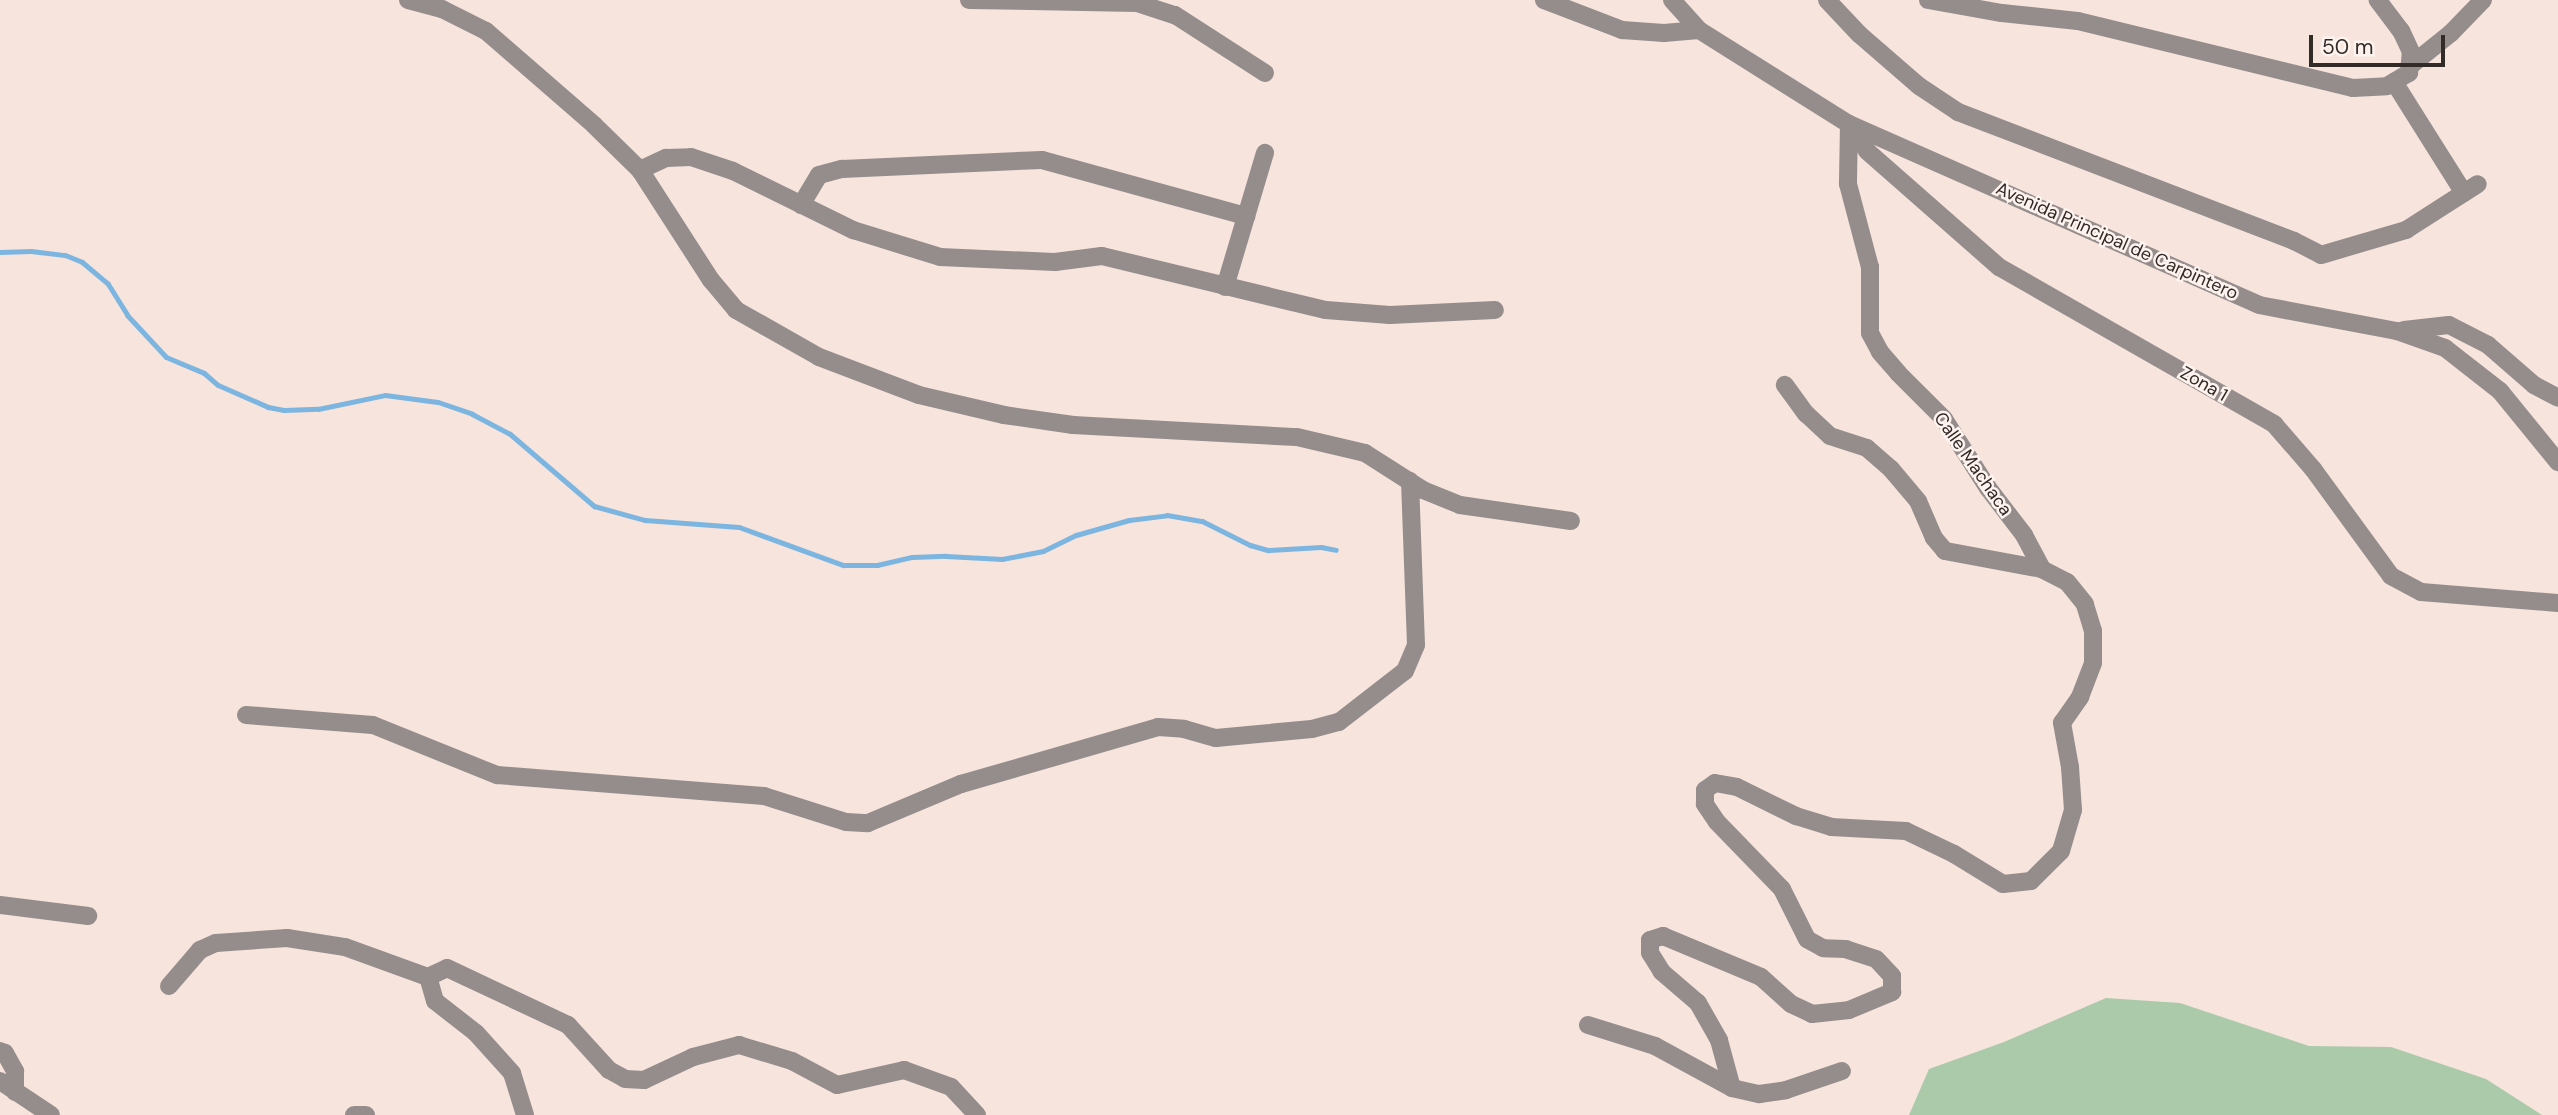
<!DOCTYPE html>
<html>
<head>
<meta charset="utf-8">
<style>
  body { margin:0 }
  #map { position:relative; width:2558px; height:1115px; overflow:hidden; background:#f6e4dd; font-family:"DM Sans",sans-serif }
  div>[style] { position:absolute }
  .green>* { inset:0; background:#aacaaa }
  .stream>* { height:5px; margin:-2.5px; padding:0 2.5px; transform-origin:2.5px; border-radius:2.5px; background:#7db5e1 }
  .minor>* { height:18px; margin:-9px; padding:0 9px; transform-origin:9px; border-radius:9px; background:#958d8c }
  span { translate:-50% -50%; white-space:nowrap; text-align:center; line-height:1.15; -webkit-text-stroke:5px #fef3ee; paint-order:stroke }
  .street-label { font-size:18px; color:#322b28 }
  .scale { position:absolute; left:2309px; top:35px; width:136px; height:32px; box-sizing:border-box; border:4px solid #322b28; border-top:0; padding-left:9px; font-size:21px; line-height:24px; white-space:nowrap; color:#322b28; -webkit-text-stroke:5px #fef3ee; paint-order:stroke }
</style>
</head>
<body>
<div id="map">
  <div class="green">
    <i style="clip-path:polygon(2106px 998px,2180px 1003px,2309px 1046px,2391px 1047px,2486px 1079px,2542px 1115px,1909px 1115px,1929px 1069px,2004px 1042px)"></i>
  </div>
  <div class="stream">
    <i style="left:0;top:252px;width:31px;rotate:-2deg"></i>
    <i style="left:31px;top:251px;width:34px;rotate:7deg"></i>
    <i style="left:65px;top:255px;width:18px;rotate:22deg"></i>
    <i style="left:82px;top:262px;width:34px;rotate:40deg"></i>
    <i style="left:108px;top:284px;width:36px;rotate:58deg"></i>
    <i style="left:127px;top:315px;width:57px;rotate:47.1deg"></i>
    <i style="left:166px;top:357px;width:41px;rotate:22.8deg"></i>
    <i style="left:204px;top:373px;width:18px;rotate:41deg"></i>
    <i style="left:218px;top:385px;width:55px;rotate:23.7deg"></i>
    <i style="left:268px;top:407px;width:16px;rotate:11deg"></i>
    <i style="left:284px;top:410px;width:34px;rotate:-2deg"></i>
    <i style="left:318px;top:409px;width:68px;rotate:-11.8deg"></i>
    <i style="left:385px;top:395px;width:53px;rotate:7.5deg"></i>
    <i style="left:438px;top:402px;width:36px;rotate:19deg"></i>
    <i style="left:472px;top:414px;width:43px;rotate:27.8deg"></i>
    <i style="left:510px;top:434px;width:111px;rotate:40.6deg"></i>
    <i style="left:594px;top:506px;width:53px;rotate:15.4deg"></i>
    <i style="left:645px;top:520px;width:94px;rotate:4.3deg"></i>
    <i style="left:739px;top:527px;width:111px;rotate:20.1deg"></i>
    <i style="left:843px;top:565px;width:34px"></i>
    <i style="left:877px;top:565px;width:36px;rotate:-13deg"></i>
    <i style="left:912px;top:557px;width:34px;rotate:-2deg"></i>
    <i style="left:946px;top:556px;width:56px;rotate:3.1deg"></i>
    <i style="left:1002px;top:559px;width:42px;rotate:-11deg"></i>
    <i style="left:1043px;top:551px;width:37px;rotate:-26deg"></i>
    <i style="left:1076px;top:535px;width:55px;rotate:-15.8deg"></i>
    <i style="left:1129px;top:520px;width:38px;rotate:-7deg"></i>
    <i style="left:1167px;top:515px;width:36px;rotate:10deg"></i>
    <i style="left:1202px;top:521px;width:54px;rotate:26.6deg"></i>
    <i style="left:1250px;top:545px;width:19px;rotate:16deg"></i>
    <i style="left:1268px;top:550px;width:53px;rotate:-3.2deg"></i>
    <i style="left:1321px;top:547px;width:15px;rotate:11deg"></i>
  </div>
  <div class="minor">
    <i style="left:408px;top:0;width:35px;rotate:15deg"></i>
    <i style="left:442px;top:9px;width:49px;rotate:26.6deg"></i>
    <i style="left:486px;top:31px;width:143px;rotate:41deg"></i>
    <i style="left:594px;top:125px;width:64px;rotate:44.4deg"></i>
    <i style="left:640px;top:170px;width:131px;rotate:57.2deg"></i>
    <i style="left:711px;top:280px;width:39px;rotate:50deg"></i>
    <i style="left:736px;top:310px;width:95px;rotate:29.5deg"></i>
    <i style="left:819px;top:357px;width:107px;rotate:20.8deg"></i>
    <i style="left:919px;top:395px;width:87px;rotate:13.2deg"></i>
    <i style="left:1004px;top:415px;width:70px;rotate:8.2deg"></i>
    <i style="left:1073px;top:425px;width:224px;rotate:3.1deg"></i>
    <i style="left:1297px;top:437px;width:70px;rotate:13.2deg"></i>
    <i style="left:1365px;top:453px;width:69px;rotate:32.5deg"></i>
    <i style="left:1423px;top:490px;width:40px;rotate:22deg"></i>
    <i style="left:1460px;top:505px;width:112px;rotate:8.2deg"></i>
    <i style="left:969px;top:0;width:168px;rotate:1deg"></i>
    <i style="left:1137px;top:3px;width:40px;rotate:18deg"></i>
    <i style="left:1175px;top:15px;width:107px;rotate:32.8deg"></i>
    <i style="left:1544px;top:0;width:84px;rotate:21deg"></i>
    <i style="left:1622px;top:30px;width:42px;rotate:4.1deg"></i>
    <i style="left:1664px;top:33px;width:35px;rotate:-5deg"></i>
    <i style="left:1672px;top:0;width:40px;rotate:48deg"></i>
    <i style="left:1699px;top:30px;width:177px;rotate:32.1deg"></i>
    <i style="left:1849px;top:124px;width:448px;rotate:23.8deg"></i>
    <i style="left:2259px;top:305px;width:140px;rotate:10.7deg"></i>
    <i style="left:2397px;top:331px;width:51px;rotate:19.5deg"></i>
    <i style="left:2445px;top:348px;width:70px;rotate:38deg"></i>
    <i style="left:2500px;top:391px;width:92px;rotate:50.8deg"></i>
    <i style="left:1827px;top:0;width:47px;rotate:46.7deg"></i>
    <i style="left:1859px;top:34px;width:79px;rotate:40.9deg"></i>
    <i style="left:1919px;top:86px;width:47px;rotate:33.7deg"></i>
    <i style="left:1958px;top:112px;width:360px;rotate:21deg"></i>
    <i style="left:2294px;top:241px;width:30px;rotate:27deg"></i>
    <i style="left:2321px;top:255px;width:89px;rotate:-16.4deg"></i>
    <i style="left:2406px;top:230px;width:85px;rotate:-32.6deg"></i>
    <i style="left:1928px;top:0;width:75px;rotate:10deg"></i>
    <i style="left:2002px;top:13px;width:76px;rotate:6deg"></i>
    <i style="left:2078px;top:21px;width:283px;rotate:13.7deg"></i>
    <i style="left:2353px;top:88px;width:34px;rotate:-3deg"></i>
    <i style="left:2387px;top:86px;width:26px;rotate:-31deg"></i>
    <i style="left:2409px;top:73px;width:21px;rotate:-85deg"></i>
    <i style="left:2411px;top:52px;width:23px;rotate:-115deg"></i>
    <i style="left:2401px;top:31px;width:39px;rotate:-127deg"></i>
    <i style="left:2410px;top:66px;width:53px;rotate:-38.8deg"></i>
    <i style="left:2451px;top:33px;width:46px;rotate:-45.9deg"></i>
    <i style="left:2394px;top:82px;width:131px;rotate:57.8deg"></i>
    <i style="left:1849px;top:124px;width:32px;rotate:56deg"></i>
    <i style="left:1867px;top:151px;width:176px;rotate:41.3deg"></i>
    <i style="left:1999px;top:267px;width:317px;rotate:29.7deg"></i>
    <i style="left:2274px;top:424px;width:60px;rotate:49.1deg"></i>
    <i style="left:2313px;top:469px;width:132px;rotate:53.9deg"></i>
    <i style="left:2391px;top:576px;width:34px;rotate:28deg"></i>
    <i style="left:2421px;top:592px;width:137px;rotate:4.6deg"></i>
    <i style="left:1849px;top:124px;width:60px;rotate:91deg"></i>
    <i style="left:1848px;top:184px;width:86px;rotate:75.2deg"></i>
    <i style="left:1870px;top:267px;width:66px;rotate:90deg"></i>
    <i style="left:1870px;top:333px;width:21px;rotate:62deg"></i>
    <i style="left:1880px;top:352px;width:28px;rotate:49deg"></i>
    <i style="left:1898px;top:373px;width:65px;rotate:45deg"></i>
    <i style="left:1944px;top:419px;width:82px;rotate:57.5deg"></i>
    <i style="left:1988px;top:488px;width:59px;rotate:52.5deg"></i>
    <i style="left:2024px;top:535px;width:38px;rotate:62deg"></i>
    <i style="left:640px;top:170px;width:29px;rotate:-25deg"></i>
    <i style="left:666px;top:158px;width:25px;rotate:-2deg"></i>
    <i style="left:691px;top:157px;width:44px;rotate:18.4deg"></i>
    <i style="left:733px;top:171px;width:134px;rotate:26.2deg"></i>
    <i style="left:853px;top:230px;width:91px;rotate:17.2deg"></i>
    <i style="left:940px;top:257px;width:115px;rotate:2.5deg"></i>
    <i style="left:1055px;top:262px;width:47px;rotate:-7.3deg"></i>
    <i style="left:1102px;top:256px;width:230px;rotate:13.6deg"></i>
    <i style="left:1326px;top:310px;width:64px;rotate:4.5deg"></i>
    <i style="left:1390px;top:315px;width:105px;rotate:-2.7deg"></i>
    <i style="left:801px;top:205px;width:35px;rotate:-59deg"></i>
    <i style="left:819px;top:175px;width:24px;rotate:-15deg"></i>
    <i style="left:842px;top:169px;width:200px;rotate:-2.6deg"></i>
    <i style="left:1042px;top:160px;width:212px;rotate:15.4deg"></i>
    <i style="left:1225px;top:287px;width:140px;rotate:-73.4deg"></i>
    <i style="left:2404px;top:330px;width:45px;rotate:-6.3deg"></i>
    <i style="left:2449px;top:325px;width:44px;rotate:27.1deg"></i>
    <i style="left:2488px;top:345px;width:61px;rotate:41deg"></i>
    <i style="left:2534px;top:385px;width:27px;rotate:28deg"></i>
    <i style="left:246px;top:715px;width:127px;rotate:4.5deg"></i>
    <i style="left:373px;top:725px;width:134px;rotate:22deg"></i>
    <i style="left:497px;top:775px;width:268px;rotate:4.5deg"></i>
    <i style="left:764px;top:796px;width:86px;rotate:17.6deg"></i>
    <i style="left:846px;top:822px;width:22px;rotate:3deg"></i>
    <i style="left:868px;top:823px;width:101px;rotate:-22.8deg"></i>
    <i style="left:961px;top:784px;width:205px;rotate:-16.1deg"></i>
    <i style="left:1158px;top:727px;width:26px;rotate:4deg"></i>
    <i style="left:1184px;top:729px;width:33px;rotate:16deg"></i>
    <i style="left:1216px;top:738px;width:96px;rotate:-5.4deg"></i>
    <i style="left:1312px;top:729px;width:28px;rotate:-15deg"></i>
    <i style="left:1339px;top:722px;width:83px;rotate:-37.7deg"></i>
    <i style="left:1405px;top:671px;width:28px;rotate:-67deg"></i>
    <i style="left:1416px;top:645px;width:164px;rotate:-92.1deg"></i>
    <i style="left:0;top:905px;width:89px;rotate:7.1deg"></i>
    <i style="left:169px;top:986px;width:48px;rotate:-49.3deg"></i>
    <i style="left:200px;top:950px;width:17px;rotate:-24deg"></i>
    <i style="left:216px;top:943px;width:71px;rotate:-4deg"></i>
    <i style="left:287px;top:938px;width:59px;rotate:8.8deg"></i>
    <i style="left:345px;top:947px;width:88px;rotate:19.9deg"></i>
    <i style="left:1588px;top:1025px;width:70px;rotate:17.4deg"></i>
    <i style="left:1655px;top:1046px;width:88px;rotate:28.6deg"></i>
    <i style="left:1732px;top:1088px;width:28px;rotate:13deg"></i>
    <i style="left:1759px;top:1094px;width:27px;rotate:-8deg"></i>
    <i style="left:1786px;top:1090px;width:59px;rotate:-18.7deg"></i>
    <i style="left:0;top:1051px;width:5px;rotate:22deg"></i>
    <i style="left:5px;top:1053px;width:21px;rotate:61deg"></i>
    <i style="left:15px;top:1071px;width:21px;rotate:90deg"></i>
    <i style="left:0;top:1081px;width:61px;rotate:33.7deg"></i>
    <i style="left:1732px;top:1088px;width:50px;rotate:-105.2deg"></i>
    <i style="left:1719px;top:1040px;width:43px;rotate:-119.6deg"></i>
    <i style="left:1698px;top:1003px;width:48px;rotate:-139.3deg"></i>
    <i style="left:1662px;top:972px;width:22px;rotate:-122deg"></i>
    <i style="left:1650px;top:953px;width:13px;rotate:-90deg"></i>
    <i style="left:1650px;top:940px;width:14px;rotate:-17deg"></i>
    <i style="left:1663px;top:936px;width:106px;rotate:22.7deg"></i>
    <i style="left:1761px;top:977px;width:40px;rotate:42deg"></i>
    <i style="left:1791px;top:1004px;width:23px;rotate:25deg"></i>
    <i style="left:1812px;top:1014px;width:37px;rotate:-6deg"></i>
    <i style="left:1849px;top:1010px;width:47px;rotate:-22.7deg"></i>
    <i style="left:1892px;top:992px;width:16px;rotate:-90deg"></i>
    <i style="left:1892px;top:976px;width:23px;rotate:-133deg"></i>
    <i style="left:1876px;top:959px;width:32px;rotate:-162deg"></i>
    <i style="left:1846px;top:949px;width:23px;rotate:-178deg"></i>
    <i style="left:1823px;top:948px;width:18px;rotate:-151deg"></i>
    <i style="left:1807px;top:939px;width:56px;rotate:-116.6deg"></i>
    <i style="left:1782px;top:889px;width:93px;rotate:-134.1deg"></i>
    <i style="left:1717px;top:822px;width:22px;rotate:-124deg"></i>
    <i style="left:1705px;top:804px;width:14px;rotate:-90deg"></i>
    <i style="left:1705px;top:790px;width:12px;rotate:-35deg"></i>
    <i style="left:1715px;top:783px;width:22px;rotate:10deg"></i>
    <i style="left:1737px;top:787px;width:66px;rotate:26.2deg"></i>
    <i style="left:1796px;top:816px;width:37px;rotate:17deg"></i>
    <i style="left:1831px;top:827px;width:75px;rotate:3.1deg"></i>
    <i style="left:1906px;top:831px;width:53px;rotate:25.6deg"></i>
    <i style="left:1954px;top:854px;width:57px;rotate:31.5deg"></i>
    <i style="left:2003px;top:884px;width:28px;rotate:-6deg"></i>
    <i style="left:2031px;top:881px;width:42px;rotate:-45deg"></i>
    <i style="left:2061px;top:851px;width:43px;rotate:-73.7deg"></i>
    <i style="left:2073px;top:810px;width:43px;rotate:-94deg"></i>
    <i style="left:2070px;top:767px;width:45px;rotate:-100.3deg"></i>
    <i style="left:2062px;top:723px;width:32px;rotate:-55deg"></i>
    <i style="left:2080px;top:697px;width:36px;rotate:-69deg"></i>
    <i style="left:2093px;top:663px;width:32px;rotate:-90deg"></i>
    <i style="left:2093px;top:631px;width:28px;rotate:-107deg"></i>
    <i style="left:2085px;top:604px;width:28px;rotate:-129deg"></i>
    <i style="left:2067px;top:582px;width:28px;rotate:-153deg"></i>
    <i style="left:2042px;top:569px;width:99px;rotate:-169.5deg"></i>
    <i style="left:1945px;top:551px;width:17px;rotate:-130deg"></i>
    <i style="left:1934px;top:538px;width:40px;rotate:-113.4deg"></i>
    <i style="left:1918px;top:501px;width:42px;rotate:-130.2deg"></i>
    <i style="left:1891px;top:469px;width:32px;rotate:-139deg"></i>
    <i style="left:1867px;top:448px;width:39px;rotate:-162deg"></i>
    <i style="left:1830px;top:436px;width:33px;rotate:-137deg"></i>
    <i style="left:1806px;top:414px;width:36px;rotate:-126deg"></i>
    <i style="left:354px;top:1115px;width:12px"></i>
    <i style="left:525px;top:1115px;width:44px;rotate:-107.2deg"></i>
    <i style="left:512px;top:1073px;width:54px;rotate:-132deg"></i>
    <i style="left:476px;top:1033px;width:52px;rotate:-142deg"></i>
    <i style="left:435px;top:1001px;width:25px;rotate:-106deg"></i>
    <i style="left:428px;top:977px;width:21px;rotate:-25deg"></i>
    <i style="left:447px;top:968px;width:134px;rotate:25.2deg"></i>
    <i style="left:568px;top:1025px;width:61px;rotate:47.7deg"></i>
    <i style="left:609px;top:1070px;width:18px;rotate:29deg"></i>
    <i style="left:625px;top:1079px;width:19px;rotate:3deg"></i>
    <i style="left:644px;top:1080px;width:54px;rotate:-25.1deg"></i>
    <i style="left:693px;top:1057px;width:48px;rotate:-14.6deg"></i>
    <i style="left:739px;top:1045px;width:55px;rotate:16.8deg"></i>
    <i style="left:792px;top:1061px;width:51px;rotate:28.1deg"></i>
    <i style="left:837px;top:1085px;width:69px;rotate:-12.6deg"></i>
    <i style="left:904px;top:1070px;width:50px;rotate:19.9deg"></i>
    <i style="left:951px;top:1087px;width:38px;rotate:47deg"></i>
  </div>
  <div class="street-label">
    <span style="left:2117px;top:241px;rotate:24deg">Avenida Principal de Carpintero</span>
    <span style="left:2204px;top:384px;rotate:30deg">Zona 1</span>
    <span style="left:1973px;top:464px;rotate:55deg">Calle Machaca</span>
  </div>
  <div class="scale">50 m</div>
</div>
</body>
</html>
